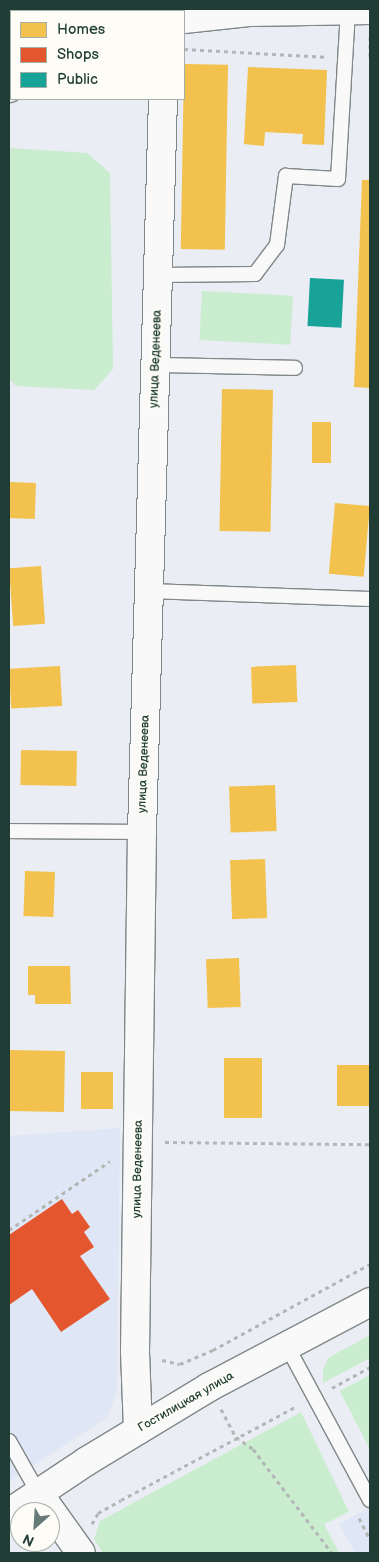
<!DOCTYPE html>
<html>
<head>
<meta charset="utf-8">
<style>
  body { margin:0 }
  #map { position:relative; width:379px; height:1562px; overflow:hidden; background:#eaedf3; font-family:"Balsamiq Sans",sans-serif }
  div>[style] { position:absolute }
  .built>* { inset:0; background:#dfe6f5 }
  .green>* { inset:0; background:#caeccf; transform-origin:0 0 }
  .homes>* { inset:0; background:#f2c14e; transform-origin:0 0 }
  .shops>* { inset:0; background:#e4572e }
  .public>* { inset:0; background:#17a398; transform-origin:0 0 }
  .path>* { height:3px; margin-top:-1.5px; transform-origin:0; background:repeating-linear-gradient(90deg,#b2b6b5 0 4px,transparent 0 8px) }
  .roads { filter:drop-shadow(1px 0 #808788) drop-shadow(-1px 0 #808788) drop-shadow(0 1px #808788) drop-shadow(0 -1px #808788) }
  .service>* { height:14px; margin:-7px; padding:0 7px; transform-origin:7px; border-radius:7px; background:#f8f9f8 }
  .minor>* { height:28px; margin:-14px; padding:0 14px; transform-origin:14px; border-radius:14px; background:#f8f9f8 }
  .secondary>* { height:28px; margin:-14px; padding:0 14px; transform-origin:14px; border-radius:14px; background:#f8f9f8 }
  span { translate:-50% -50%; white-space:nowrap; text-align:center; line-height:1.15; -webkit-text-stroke:5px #fdfcf7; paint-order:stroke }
  .street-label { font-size:12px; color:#1f3d34 }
  .frame { position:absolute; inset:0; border:10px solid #1f3d34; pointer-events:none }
  .legend { position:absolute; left:10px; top:10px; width:175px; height:90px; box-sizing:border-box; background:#fdfcf7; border:1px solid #a4b0a9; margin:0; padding:6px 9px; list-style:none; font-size:15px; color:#1f3d34 }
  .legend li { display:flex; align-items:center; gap:10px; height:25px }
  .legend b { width:25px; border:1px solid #a4b0a9 }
  .north { position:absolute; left:10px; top:1502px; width:50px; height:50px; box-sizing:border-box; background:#fdfcf7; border:1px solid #a4b0a9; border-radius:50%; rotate:206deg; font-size:14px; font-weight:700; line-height:20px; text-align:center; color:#1f3d34 }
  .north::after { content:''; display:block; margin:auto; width:18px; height:22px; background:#667b77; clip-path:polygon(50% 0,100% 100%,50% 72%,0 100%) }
</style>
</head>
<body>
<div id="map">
  <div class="built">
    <i style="clip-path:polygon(120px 1128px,117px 1390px,108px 1417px,9px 1481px,9px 1136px)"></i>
    <i style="clip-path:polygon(370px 1507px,370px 1553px,355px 1553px,339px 1524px)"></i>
  </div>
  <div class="green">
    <i style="left:45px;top:9px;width:67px;height:5px"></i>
    <i style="clip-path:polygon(11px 148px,87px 153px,110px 173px,113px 369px,94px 390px,16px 386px,9px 379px,9px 152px)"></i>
    <i style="left:202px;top:291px;width:91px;height:49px;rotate:3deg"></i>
    <i style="clip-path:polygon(370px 1335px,370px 1358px,323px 1383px,323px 1370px,328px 1358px)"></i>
    <i style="clip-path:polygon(370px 1375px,370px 1450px,340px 1391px)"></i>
    <i style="clip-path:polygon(301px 1412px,349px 1512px,324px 1524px,339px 1553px,103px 1553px,94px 1539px,100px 1521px)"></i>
  </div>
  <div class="homes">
    <i style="left:184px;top:64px;width:44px;height:185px;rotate:1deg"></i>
    <i style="clip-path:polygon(248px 67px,327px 70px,324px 145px,302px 144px,303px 134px,265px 132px,264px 146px,244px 144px)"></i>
    <i style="clip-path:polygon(362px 180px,370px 180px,370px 388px,354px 387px)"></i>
    <i style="left:222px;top:389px;width:51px;height:142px;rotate:1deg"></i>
    <i style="left:312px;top:422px;width:19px;height:41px"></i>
    <i style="left:9px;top:482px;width:27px;height:36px;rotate:2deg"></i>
    <i style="left:335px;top:503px;width:35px;height:71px;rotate:5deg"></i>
    <i style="left:41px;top:566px;width:58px;height:32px;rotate:86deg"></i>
    <i style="left:296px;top:665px;width:37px;height:45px;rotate:88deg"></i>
    <i style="left:60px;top:666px;width:40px;height:51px;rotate:87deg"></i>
    <i style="left:21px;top:750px;width:56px;height:35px;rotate:1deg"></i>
    <i style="left:275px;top:785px;width:46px;height:46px;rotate:88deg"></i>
    <i style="left:265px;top:859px;width:59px;height:35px;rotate:88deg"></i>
    <i style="left:25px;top:871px;width:30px;height:45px;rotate:2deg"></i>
    <i style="left:239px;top:958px;width:49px;height:33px;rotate:88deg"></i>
    <i style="clip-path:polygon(28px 966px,70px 966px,71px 1004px,35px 1004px,35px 995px,28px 995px)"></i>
    <i style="left:9px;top:1050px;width:56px;height:61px;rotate:1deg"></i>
    <i style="left:224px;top:1058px;width:38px;height:60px"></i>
    <i style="left:370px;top:1065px;width:41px;height:33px;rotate:90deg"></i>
    <i style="left:81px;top:1072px;width:32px;height:37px"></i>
  </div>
  <div class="shops">
    <i style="clip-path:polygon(62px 1199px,72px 1214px,78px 1210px,90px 1227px,84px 1232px,94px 1247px,80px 1256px,110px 1299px,61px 1332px,32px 1289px,9px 1305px,9px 1235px)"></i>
  </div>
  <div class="public">
    <i style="left:310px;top:278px;width:34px;height:48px;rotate:3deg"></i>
  </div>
  <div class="path">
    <i style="left:120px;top:11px;width:6px;rotate:-18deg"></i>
    <i style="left:370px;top:37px;width:23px;rotate:90deg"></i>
    <i style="left:184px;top:49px;width:141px;rotate:3.2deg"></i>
    <i style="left:165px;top:1142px;width:205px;rotate:0.6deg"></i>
    <i style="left:9px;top:1230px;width:122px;rotate:-34.3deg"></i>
    <i style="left:162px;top:1360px;width:18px;rotate:13deg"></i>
    <i style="left:180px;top:1364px;width:36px;rotate:-23deg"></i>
    <i style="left:213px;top:1350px;width:179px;rotate:-28.7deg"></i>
    <i style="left:332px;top:1388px;width:43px;rotate:-28.9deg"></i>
    <i style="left:221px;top:1409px;width:32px;rotate:62deg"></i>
    <i style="left:236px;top:1437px;width:21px;rotate:35deg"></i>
    <i style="left:253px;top:1449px;width:131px;rotate:52.8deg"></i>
    <i style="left:359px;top:1518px;width:25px;rotate:63deg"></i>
    <i style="left:92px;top:1524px;width:13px;rotate:-61deg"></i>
    <i style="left:98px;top:1513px;width:26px;rotate:-29deg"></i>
    <i style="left:121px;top:1500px;width:200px;rotate:-28.1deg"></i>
  </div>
  <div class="roads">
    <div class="service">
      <i style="left:159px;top:275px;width:96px;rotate:-0.6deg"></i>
      <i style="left:255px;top:274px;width:36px;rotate:-53deg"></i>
      <i style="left:277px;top:245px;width:70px;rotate:-82.6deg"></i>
      <i style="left:286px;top:176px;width:52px;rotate:3.3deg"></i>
      <i style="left:338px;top:179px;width:169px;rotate:-86.6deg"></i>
      <i style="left:156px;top:365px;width:139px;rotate:1.2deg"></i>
      <i style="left:149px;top:591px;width:221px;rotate:2.1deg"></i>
      <i style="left:9px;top:831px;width:133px;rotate:0.4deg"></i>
      <i style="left:287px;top:1346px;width:175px;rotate:61.7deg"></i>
      <i style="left:9px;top:1441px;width:61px;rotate:60.5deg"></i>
    </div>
    <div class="minor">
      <i style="left:184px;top:19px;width:65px;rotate:-6.1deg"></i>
      <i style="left:249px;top:12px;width:121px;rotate:-0.9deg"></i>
      <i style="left:9px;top:88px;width:3px;rotate:-45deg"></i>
      <i style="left:138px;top:1430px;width:78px;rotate:-92.2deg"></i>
      <i style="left:135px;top:1352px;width:520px;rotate:-89.23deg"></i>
      <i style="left:142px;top:832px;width:733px;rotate:-88.36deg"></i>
      <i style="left:39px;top:1494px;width:72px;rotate:54.6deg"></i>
    </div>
    <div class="secondary">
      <i style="left:9px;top:1513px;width:94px;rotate:-33.7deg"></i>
      <i style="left:87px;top:1461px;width:143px;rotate:-31.2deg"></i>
      <i style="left:209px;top:1387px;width:182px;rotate:-27.8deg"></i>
    </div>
  </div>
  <div class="street-label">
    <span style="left:156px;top:359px;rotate:-88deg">улица Веденеева</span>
    <span style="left:144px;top:764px;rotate:-88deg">улица Веденеева</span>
    <span style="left:138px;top:1169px;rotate:-89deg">улица Веденеева</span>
    <span style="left:186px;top:1402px;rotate:-30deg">Гостилицкая улица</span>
  </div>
  <div class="frame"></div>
  <ul class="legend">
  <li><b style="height:14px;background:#f2c14e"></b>Homes</li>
  <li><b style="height:14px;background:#e4572e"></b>Shops</li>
  <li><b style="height:14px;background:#17a398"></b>Public</li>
  </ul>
  <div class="north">N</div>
</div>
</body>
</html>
